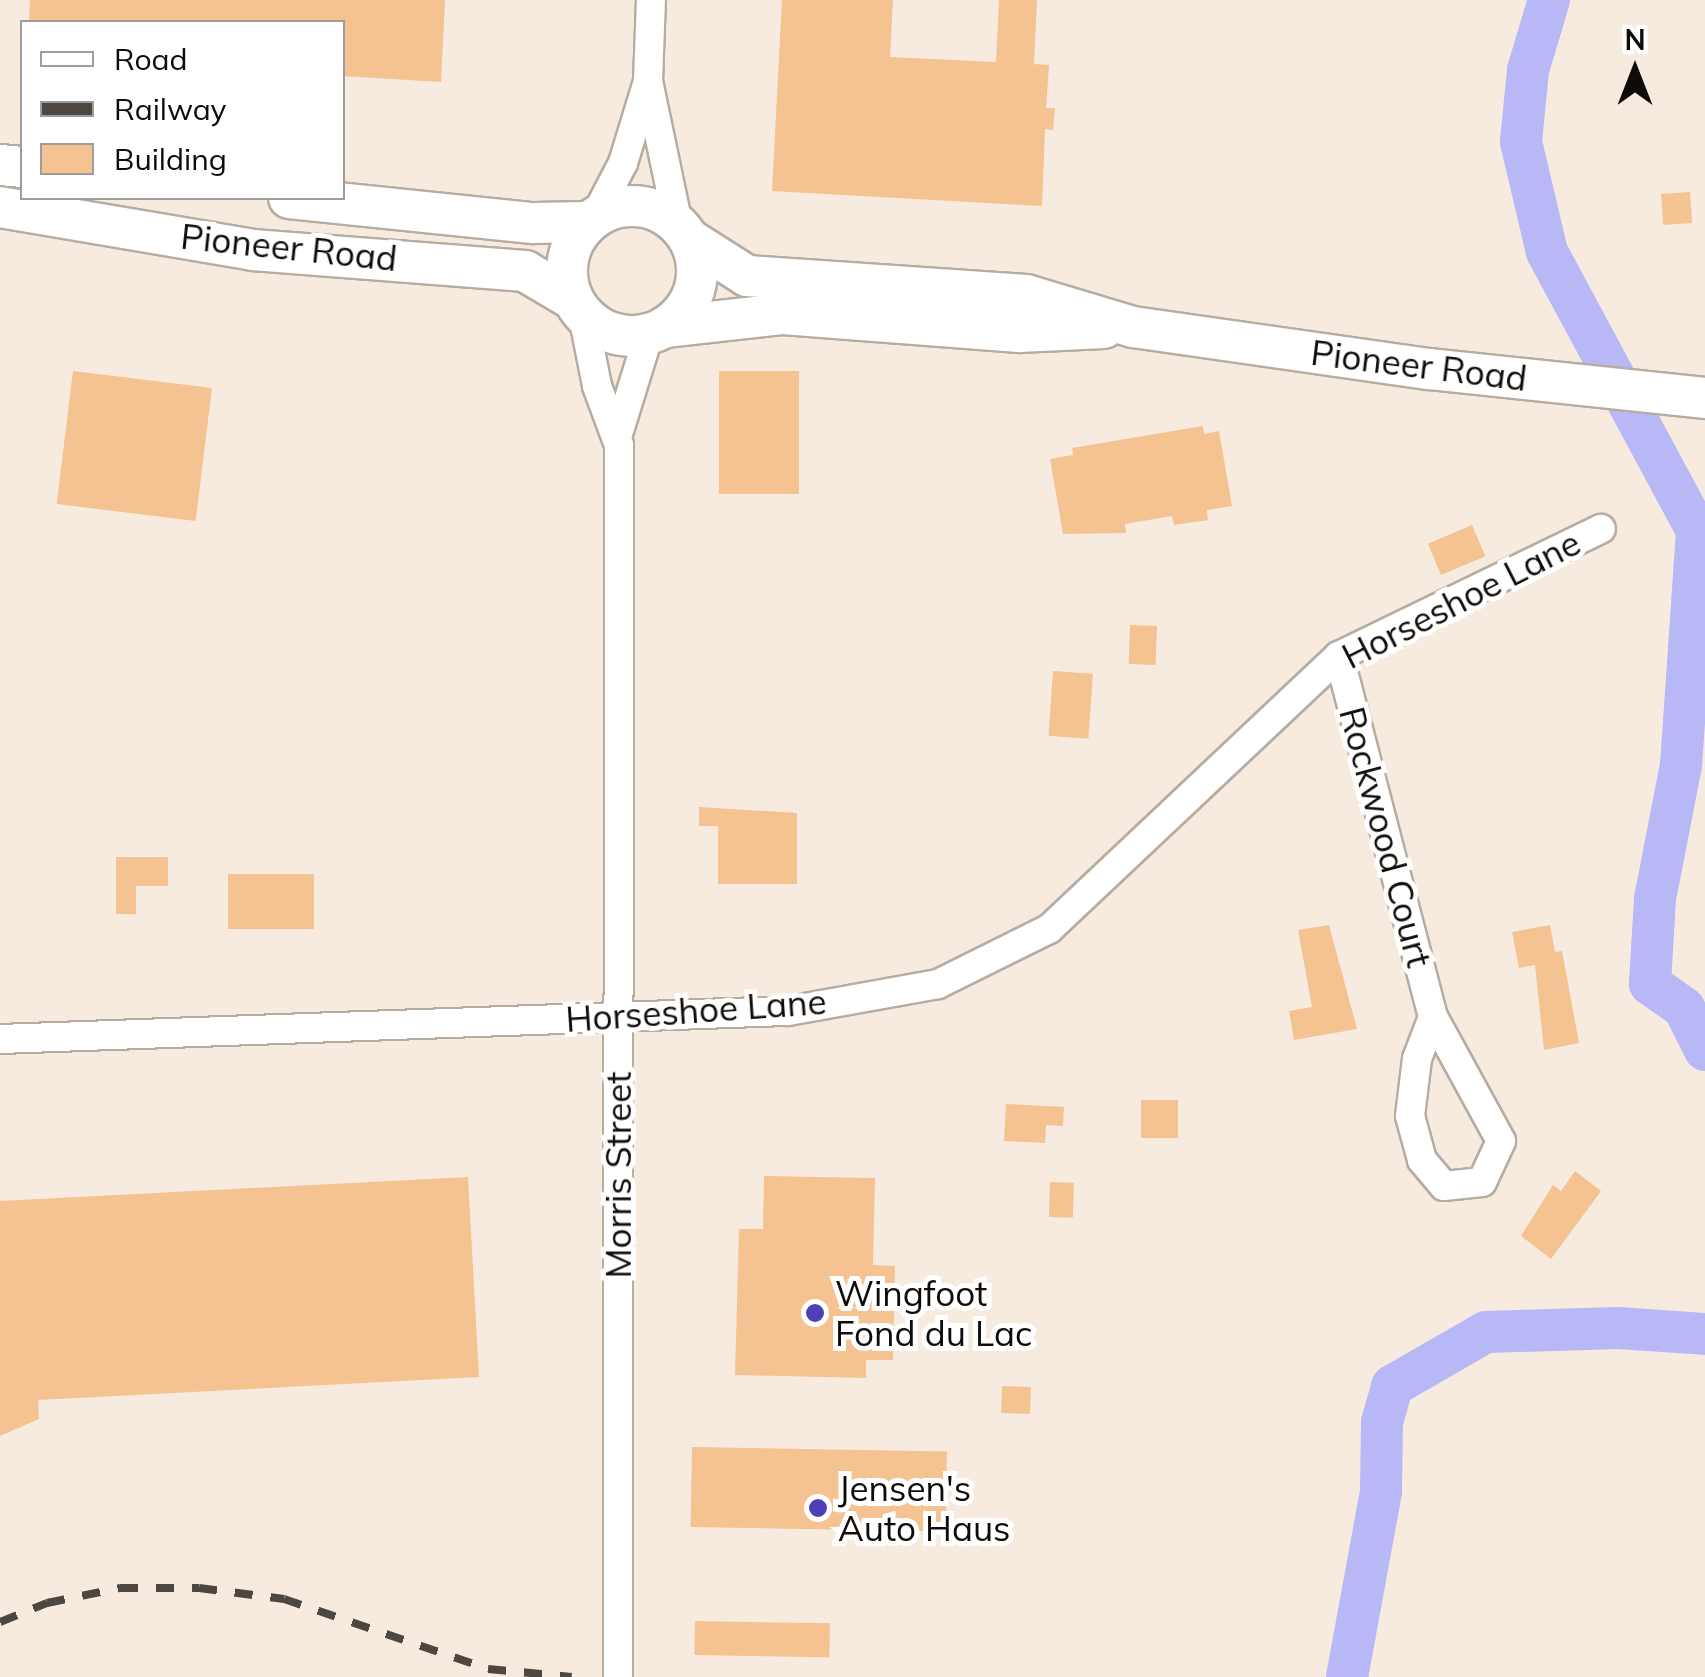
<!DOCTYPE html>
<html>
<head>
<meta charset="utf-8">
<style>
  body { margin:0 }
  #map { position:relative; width:1705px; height:1677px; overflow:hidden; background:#f7ebe0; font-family:Mulish,sans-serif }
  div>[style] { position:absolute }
  .river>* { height:42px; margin:-21px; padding:0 21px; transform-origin:21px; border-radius:21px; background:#b7b8f5 }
  .building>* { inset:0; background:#f5c291; transform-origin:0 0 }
  .roads { filter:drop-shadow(2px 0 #b7aca2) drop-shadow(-2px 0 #b7aca2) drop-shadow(0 2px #b7aca2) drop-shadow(0 -2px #b7aca2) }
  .minor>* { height:28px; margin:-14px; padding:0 14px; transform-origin:14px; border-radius:14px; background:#fff }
  .secondary>* { height:40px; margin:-20px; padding:0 20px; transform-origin:20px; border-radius:20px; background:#fff }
  .secondary>.ring { margin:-20px; padding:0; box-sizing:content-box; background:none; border:40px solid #fff; border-radius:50% }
  .rail>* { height:8px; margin-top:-4px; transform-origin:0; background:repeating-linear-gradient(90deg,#4d4742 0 18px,transparent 0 36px) }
  .dots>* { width:28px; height:28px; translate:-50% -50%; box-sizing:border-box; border:5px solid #fff; border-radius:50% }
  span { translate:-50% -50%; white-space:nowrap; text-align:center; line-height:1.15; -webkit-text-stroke:10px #fff; paint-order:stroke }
  .street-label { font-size:35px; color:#0f0b08 }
  .poi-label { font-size:35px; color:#0f0b08 }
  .left { translate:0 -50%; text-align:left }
  .legend { position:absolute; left:20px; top:20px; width:325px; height:180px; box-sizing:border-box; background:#fff; border:2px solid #9f9d9c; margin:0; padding:12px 18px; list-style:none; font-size:30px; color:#0f0b08 }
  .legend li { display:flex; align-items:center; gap:20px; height:50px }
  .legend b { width:50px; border:2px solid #9f9d9c }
  .north { position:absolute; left:1585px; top:20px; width:100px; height:100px; -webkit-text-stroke:8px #fff; paint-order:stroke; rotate:0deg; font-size:28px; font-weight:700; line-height:40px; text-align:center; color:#0f0b08 }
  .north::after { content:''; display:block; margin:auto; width:35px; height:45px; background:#0f0b08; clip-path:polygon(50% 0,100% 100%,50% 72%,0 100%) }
</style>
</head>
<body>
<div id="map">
  <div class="river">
    <i style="left:1549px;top:0;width:73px;rotate:106.7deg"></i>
    <i style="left:1528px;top:70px;width:72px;rotate:95.6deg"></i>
    <i style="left:1521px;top:142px;width:113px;rotate:76.7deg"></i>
    <i style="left:1547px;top:252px;width:317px;rotate:61.7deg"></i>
    <i style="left:1697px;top:531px;width:235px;rotate:93.9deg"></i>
    <i style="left:1681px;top:765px;width:136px;rotate:101deg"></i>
    <i style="left:1655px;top:899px;width:85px;rotate:93.4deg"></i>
    <i style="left:1650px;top:984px;width:42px;rotate:35.2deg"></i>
    <i style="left:1684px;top:1008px;width:47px;rotate:63.4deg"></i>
    <i style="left:1347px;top:1677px;width:189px;rotate:-79.6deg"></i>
    <i style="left:1381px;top:1491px;width:69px;rotate:-89.2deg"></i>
    <i style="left:1382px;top:1422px;width:37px;rotate:-74deg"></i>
    <i style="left:1392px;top:1386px;width:108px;rotate:-29.9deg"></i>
    <i style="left:1486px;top:1332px;width:132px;rotate:-1.7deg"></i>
    <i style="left:1618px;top:1328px;width:87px;rotate:3.9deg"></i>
  </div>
  <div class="building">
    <i style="clip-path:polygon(30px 0,445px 0,441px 82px,342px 76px,342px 22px,29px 22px)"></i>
    <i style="clip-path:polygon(782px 0,893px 0,890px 57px,996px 62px,999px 0,1037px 0,1034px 64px,1049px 65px,1046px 108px,1055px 108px,1053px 130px,1045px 129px,1042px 206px,772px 191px)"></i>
    <i style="left:1690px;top:192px;width:31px;height:29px;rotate:86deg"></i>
    <i style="left:73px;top:371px;width:140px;height:134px;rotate:7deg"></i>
    <i style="left:719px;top:371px;width:80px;height:123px"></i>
    <i style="clip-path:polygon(1203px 426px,1204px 434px,1219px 431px,1232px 506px,1207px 510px,1208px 520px,1174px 525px,1172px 516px,1125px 524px,1126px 533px,1063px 534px,1050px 459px,1073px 455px,1072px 448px)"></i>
    <i style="left:1472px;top:525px;width:34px;height:48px;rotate:67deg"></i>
    <i style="left:1130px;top:625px;width:27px;height:39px;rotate:2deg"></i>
    <i style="left:1053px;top:671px;width:40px;height:65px;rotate:4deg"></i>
    <i style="clip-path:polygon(699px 807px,797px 813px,797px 884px,718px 884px,718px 826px,699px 826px)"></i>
    <i style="clip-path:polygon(116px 857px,168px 857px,168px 886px,136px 886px,136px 914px,116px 914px)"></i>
    <i style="left:228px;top:874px;width:86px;height:55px"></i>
    <i style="clip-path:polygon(1329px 925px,1357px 1029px,1294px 1040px,1289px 1011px,1312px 1007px,1298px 930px)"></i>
    <i style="clip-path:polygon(1550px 925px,1555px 952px,1562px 951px,1579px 1043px,1544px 1050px,1535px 965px,1519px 968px,1512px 932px)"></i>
    <i style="left:1178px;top:1100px;width:38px;height:37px;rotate:90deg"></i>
    <i style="clip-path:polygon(1006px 1104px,1064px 1107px,1063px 1126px,1046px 1125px,1045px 1143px,1004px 1141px)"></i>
    <i style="clip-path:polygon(1575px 1171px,1601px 1191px,1551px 1259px,1521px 1236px,1553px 1185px,1561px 1191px)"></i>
    <i style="clip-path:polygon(764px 1176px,875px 1178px,873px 1265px,895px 1266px,893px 1360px,866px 1360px,866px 1378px,735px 1375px,739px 1229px,763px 1229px)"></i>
    <i style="clip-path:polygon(468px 1177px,479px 1377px,38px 1400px,39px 1419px,0 1436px,0 1201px)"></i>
    <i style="left:1050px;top:1182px;width:24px;height:35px;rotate:2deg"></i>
    <i style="left:1002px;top:1386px;width:29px;height:27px;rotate:2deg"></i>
    <i style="left:692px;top:1447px;width:255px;height:80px;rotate:1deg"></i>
    <i style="left:695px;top:1621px;width:135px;height:34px;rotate:1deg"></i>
  </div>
  <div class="roads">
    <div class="minor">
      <i style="left:648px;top:81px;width:146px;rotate:78.2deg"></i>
      <i style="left:596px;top:215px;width:59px;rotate:-62.6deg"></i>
      <i style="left:623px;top:163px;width:86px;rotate:-73deg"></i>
      <i style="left:648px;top:81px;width:81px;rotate:-87.9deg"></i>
      <i style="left:583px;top:315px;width:72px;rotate:78.8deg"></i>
      <i style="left:597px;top:386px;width:63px;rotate:69.6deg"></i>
      <i style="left:619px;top:445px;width:1232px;rotate:90.05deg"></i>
      <i style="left:618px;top:434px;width:105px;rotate:-72.8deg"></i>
      <i style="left:1339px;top:656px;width:373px;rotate:75.4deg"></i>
      <i style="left:1433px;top:1017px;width:45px;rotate:110.9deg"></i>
      <i style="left:1417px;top:1059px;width:57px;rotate:97deg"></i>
      <i style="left:1410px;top:1116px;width:46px;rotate:74.7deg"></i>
      <i style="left:1422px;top:1160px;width:34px;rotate:50deg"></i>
      <i style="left:1444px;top:1186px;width:38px;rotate:-6deg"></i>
      <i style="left:1482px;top:1182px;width:45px;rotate:-65.1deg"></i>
      <i style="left:1501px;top:1141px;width:141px;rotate:-118.7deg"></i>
      <i style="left:0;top:1039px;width:788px;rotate:-2.04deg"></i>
      <i style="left:788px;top:1011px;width:152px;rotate:-10.2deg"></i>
      <i style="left:938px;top:984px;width:124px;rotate:-26.4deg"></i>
      <i style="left:1049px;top:929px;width:398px;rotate:-43.3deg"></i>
      <i style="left:1339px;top:656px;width:291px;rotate:-25.9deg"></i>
    </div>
    <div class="secondary">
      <i style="left:0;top:165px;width:22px;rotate:5deg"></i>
      <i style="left:289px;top:198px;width:245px;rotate:5.9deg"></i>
      <i style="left:533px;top:223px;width:54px;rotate:-1.1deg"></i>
      <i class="ring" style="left:567px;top:206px;width:90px;height:90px"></i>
      <i style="left:0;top:207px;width:257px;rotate:9.6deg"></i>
      <i style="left:253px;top:250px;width:273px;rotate:4.4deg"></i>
      <i style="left:525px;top:271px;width:55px;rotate:30.8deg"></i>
      <i style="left:689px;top:239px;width:69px;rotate:32.5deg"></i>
      <i style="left:747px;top:276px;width:280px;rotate:3.9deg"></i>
      <i style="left:1026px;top:295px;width:112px;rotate:16.7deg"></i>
      <i style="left:1133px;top:327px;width:299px;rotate:8.1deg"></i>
      <i style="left:1429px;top:369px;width:278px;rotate:6deg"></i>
      <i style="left:665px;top:327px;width:119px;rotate:-6.3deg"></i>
      <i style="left:783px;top:314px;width:237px;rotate:4.4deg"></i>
      <i style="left:1019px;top:332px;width:85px;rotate:-2.7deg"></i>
    </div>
  </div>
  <div class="rail">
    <i style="left:0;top:1622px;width:51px;rotate:-22deg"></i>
    <i style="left:47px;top:1603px;width:75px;rotate:-11.6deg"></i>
    <i style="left:120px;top:1588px;width:79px"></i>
    <i style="left:199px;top:1588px;width:86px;rotate:7.4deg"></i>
    <i style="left:284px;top:1599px;width:216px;rotate:18.9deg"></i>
    <i style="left:488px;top:1669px;width:84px;rotate:5.4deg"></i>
  </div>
  <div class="dots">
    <i style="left:815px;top:1313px;background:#5040b7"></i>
    <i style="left:818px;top:1508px;background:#5040b7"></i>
  </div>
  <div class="street-label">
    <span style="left:289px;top:247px;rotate:6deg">Pioneer Road</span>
    <span style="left:1419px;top:365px;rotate:7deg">Pioneer Road</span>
    <span style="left:1461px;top:599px;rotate:-27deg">Horseshoe Lane</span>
    <span style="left:1386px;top:837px;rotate:75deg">Rockwood Court</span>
    <span style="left:696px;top:1010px;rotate:-4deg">Horseshoe Lane</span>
    <span style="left:618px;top:1175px;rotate:-90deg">Morris Street</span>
  </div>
  <div class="poi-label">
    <span class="left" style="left:835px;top:1313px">Wingfoot<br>Fond du Lac</span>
    <span class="left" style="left:838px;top:1508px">Jensen's<br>Auto Haus</span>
  </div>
  <ul class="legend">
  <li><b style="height:12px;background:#fff"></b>Road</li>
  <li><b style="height:12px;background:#4d4742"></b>Railway</li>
  <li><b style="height:28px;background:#f5c291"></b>Building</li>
  </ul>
  <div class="north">N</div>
</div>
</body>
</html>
